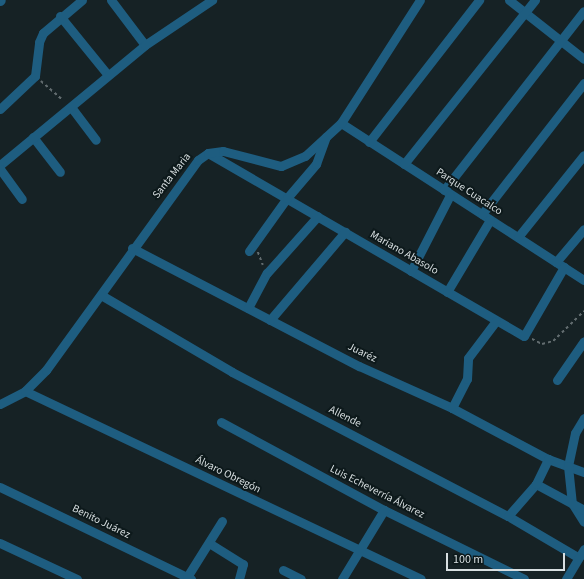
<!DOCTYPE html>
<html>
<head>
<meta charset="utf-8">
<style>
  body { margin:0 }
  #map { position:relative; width:584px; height:579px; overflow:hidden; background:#162225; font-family:"Source Sans 3",sans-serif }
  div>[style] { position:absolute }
  .path>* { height:1.5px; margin-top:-0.75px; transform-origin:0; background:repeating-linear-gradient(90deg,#626c6f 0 3px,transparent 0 6px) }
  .minor>* { height:9px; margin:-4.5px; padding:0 4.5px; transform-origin:4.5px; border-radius:4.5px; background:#1e5d80 }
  span { translate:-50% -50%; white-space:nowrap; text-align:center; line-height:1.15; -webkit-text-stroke:4px #0d191b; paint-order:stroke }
  .street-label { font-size:11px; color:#d8dfe1 }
  .scale { position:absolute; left:446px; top:553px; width:119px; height:18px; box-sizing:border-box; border:2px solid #d8dfe1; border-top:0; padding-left:5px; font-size:12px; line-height:14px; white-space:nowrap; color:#d8dfe1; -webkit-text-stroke:3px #0d191b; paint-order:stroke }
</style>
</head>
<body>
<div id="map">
  <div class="path">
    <i style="left:41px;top:81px;width:30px;rotate:41deg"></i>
    <i style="left:258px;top:252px;width:14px;rotate:69deg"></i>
    <i style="left:532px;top:339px;width:11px;rotate:27deg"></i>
    <i style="left:542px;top:344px;width:11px;rotate:-15deg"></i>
    <i style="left:553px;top:341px;width:43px;rotate:-44.1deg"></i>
  </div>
  <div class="minor">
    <i style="left:111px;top:0;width:56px;rotate:52.9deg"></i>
    <i style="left:509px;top:0;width:95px;rotate:38.2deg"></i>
    <i style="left:0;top:1px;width:1px;rotate:-45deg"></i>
    <i style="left:60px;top:16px;width:76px;rotate:50.9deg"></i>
    <i style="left:71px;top:107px;width:41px;rotate:52.9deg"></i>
    <i style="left:0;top:109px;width:48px;rotate:-43.3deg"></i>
    <i style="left:35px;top:76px;width:34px;rotate:-83deg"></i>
    <i style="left:39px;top:42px;width:10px;rotate:-66deg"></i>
    <i style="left:43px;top:33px;width:51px;rotate:-40.2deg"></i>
    <i style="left:341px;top:123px;width:289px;rotate:32.9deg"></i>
    <i style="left:33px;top:137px;width:44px;rotate:52.4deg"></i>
    <i style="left:369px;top:142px;width:180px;rotate:-52.2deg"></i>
    <i style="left:208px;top:153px;width:365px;rotate:30.1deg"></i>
    <i style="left:524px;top:336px;width:80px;rotate:-59.9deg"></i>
    <i style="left:404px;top:164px;width:210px;rotate:-51.4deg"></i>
    <i style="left:0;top:165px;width:188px;rotate:-39.6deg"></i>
    <i style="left:145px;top:45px;width:81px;rotate:-33.9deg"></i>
    <i style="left:0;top:169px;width:37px;rotate:54deg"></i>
    <i style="left:444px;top:190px;width:227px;rotate:-52deg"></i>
    <i style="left:482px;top:214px;width:166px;rotate:-52.1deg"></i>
    <i style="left:518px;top:237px;width:105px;rotate:-51.2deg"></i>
    <i style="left:132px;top:248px;width:256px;rotate:27.5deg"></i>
    <i style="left:359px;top:366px;width:102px;rotate:24.3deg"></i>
    <i style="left:452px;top:408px;width:109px;rotate:28deg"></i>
    <i style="left:548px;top:459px;width:38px;rotate:20deg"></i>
    <i style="left:249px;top:251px;width:65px;rotate:-54.4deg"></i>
    <i style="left:287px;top:198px;width:45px;rotate:-49.5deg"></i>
    <i style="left:316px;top:164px;width:29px;rotate:-70deg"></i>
    <i style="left:556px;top:262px;width:43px;rotate:-49.7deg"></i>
    <i style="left:411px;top:271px;width:85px;rotate:-62.8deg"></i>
    <i style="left:447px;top:292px;width:84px;rotate:-59.2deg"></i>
    <i style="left:101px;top:295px;width:152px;rotate:30.4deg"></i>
    <i style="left:232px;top:372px;width:311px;rotate:27.6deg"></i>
    <i style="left:508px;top:516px;width:82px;rotate:30.6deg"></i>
    <i style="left:248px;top:308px;width:40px;rotate:-62deg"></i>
    <i style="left:267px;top:273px;width:76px;rotate:-48.2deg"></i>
    <i style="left:270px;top:320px;width:116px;rotate:-49.6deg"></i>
    <i style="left:557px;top:380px;width:47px;rotate:-55.3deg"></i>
    <i style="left:25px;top:391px;width:438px;rotate:25.4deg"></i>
    <i style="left:0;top:404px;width:28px;rotate:-27deg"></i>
    <i style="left:25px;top:391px;width:30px;rotate:-45deg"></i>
    <i style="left:46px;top:370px;width:259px;rotate:-54.1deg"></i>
    <i style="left:198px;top:160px;width:12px;rotate:-35deg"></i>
    <i style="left:208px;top:153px;width:15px;rotate:-8deg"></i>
    <i style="left:223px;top:151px;width:60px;rotate:14.5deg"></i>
    <i style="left:281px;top:166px;width:26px;rotate:-23deg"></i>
    <i style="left:305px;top:156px;width:49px;rotate:-42.5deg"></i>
    <i style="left:341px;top:123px;width:146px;rotate:-57.3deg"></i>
    <i style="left:452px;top:408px;width:33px;rotate:-63deg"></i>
    <i style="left:467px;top:379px;width:21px;rotate:-87deg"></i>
    <i style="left:468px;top:358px;width:46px;rotate:-52.9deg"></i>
    <i style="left:584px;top:418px;width:17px;rotate:121deg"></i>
    <i style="left:575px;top:433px;width:34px;rotate:102deg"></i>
    <i style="left:568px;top:466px;width:37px;rotate:84deg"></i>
    <i style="left:572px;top:503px;width:22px;rotate:58deg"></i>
    <i style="left:221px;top:422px;width:185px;rotate:28.4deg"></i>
    <i style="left:384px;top:510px;width:156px;rotate:26.2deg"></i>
    <i style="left:536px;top:484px;width:55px;rotate:28.4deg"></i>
    <i style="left:0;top:487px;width:212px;rotate:25.7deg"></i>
    <i style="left:508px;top:516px;width:43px;rotate:-48.8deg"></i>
    <i style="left:536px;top:484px;width:28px;rotate:-64deg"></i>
    <i style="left:0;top:543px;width:85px;rotate:25.1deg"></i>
    <i style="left:209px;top:543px;width:40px;rotate:32deg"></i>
    <i style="left:243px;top:564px;width:16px;rotate:105deg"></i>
    <i style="left:283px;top:570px;width:20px;rotate:27deg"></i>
    <i style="left:187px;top:577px;width:66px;rotate:-58deg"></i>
    <i style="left:342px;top:579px;width:81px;rotate:-58.7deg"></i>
    <i style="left:566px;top:579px;width:35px;rotate:-59deg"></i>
  </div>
  <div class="street-label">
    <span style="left:172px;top:176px;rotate:-52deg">Santa Maria</span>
    <span style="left:469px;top:192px;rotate:33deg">Parque Cuacalco</span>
    <span style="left:404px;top:253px;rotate:30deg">Mariano Abasolo</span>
    <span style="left:362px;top:353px;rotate:26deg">Juaréz</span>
    <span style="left:345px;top:417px;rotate:27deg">Allende</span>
    <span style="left:228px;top:475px;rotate:26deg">Álvaro Obregón</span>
    <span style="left:377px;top:492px;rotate:27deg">Luis Echeverría Álvarez</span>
    <span style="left:101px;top:522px;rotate:26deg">Benito Juárez</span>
  </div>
  <div class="scale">100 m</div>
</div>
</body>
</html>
